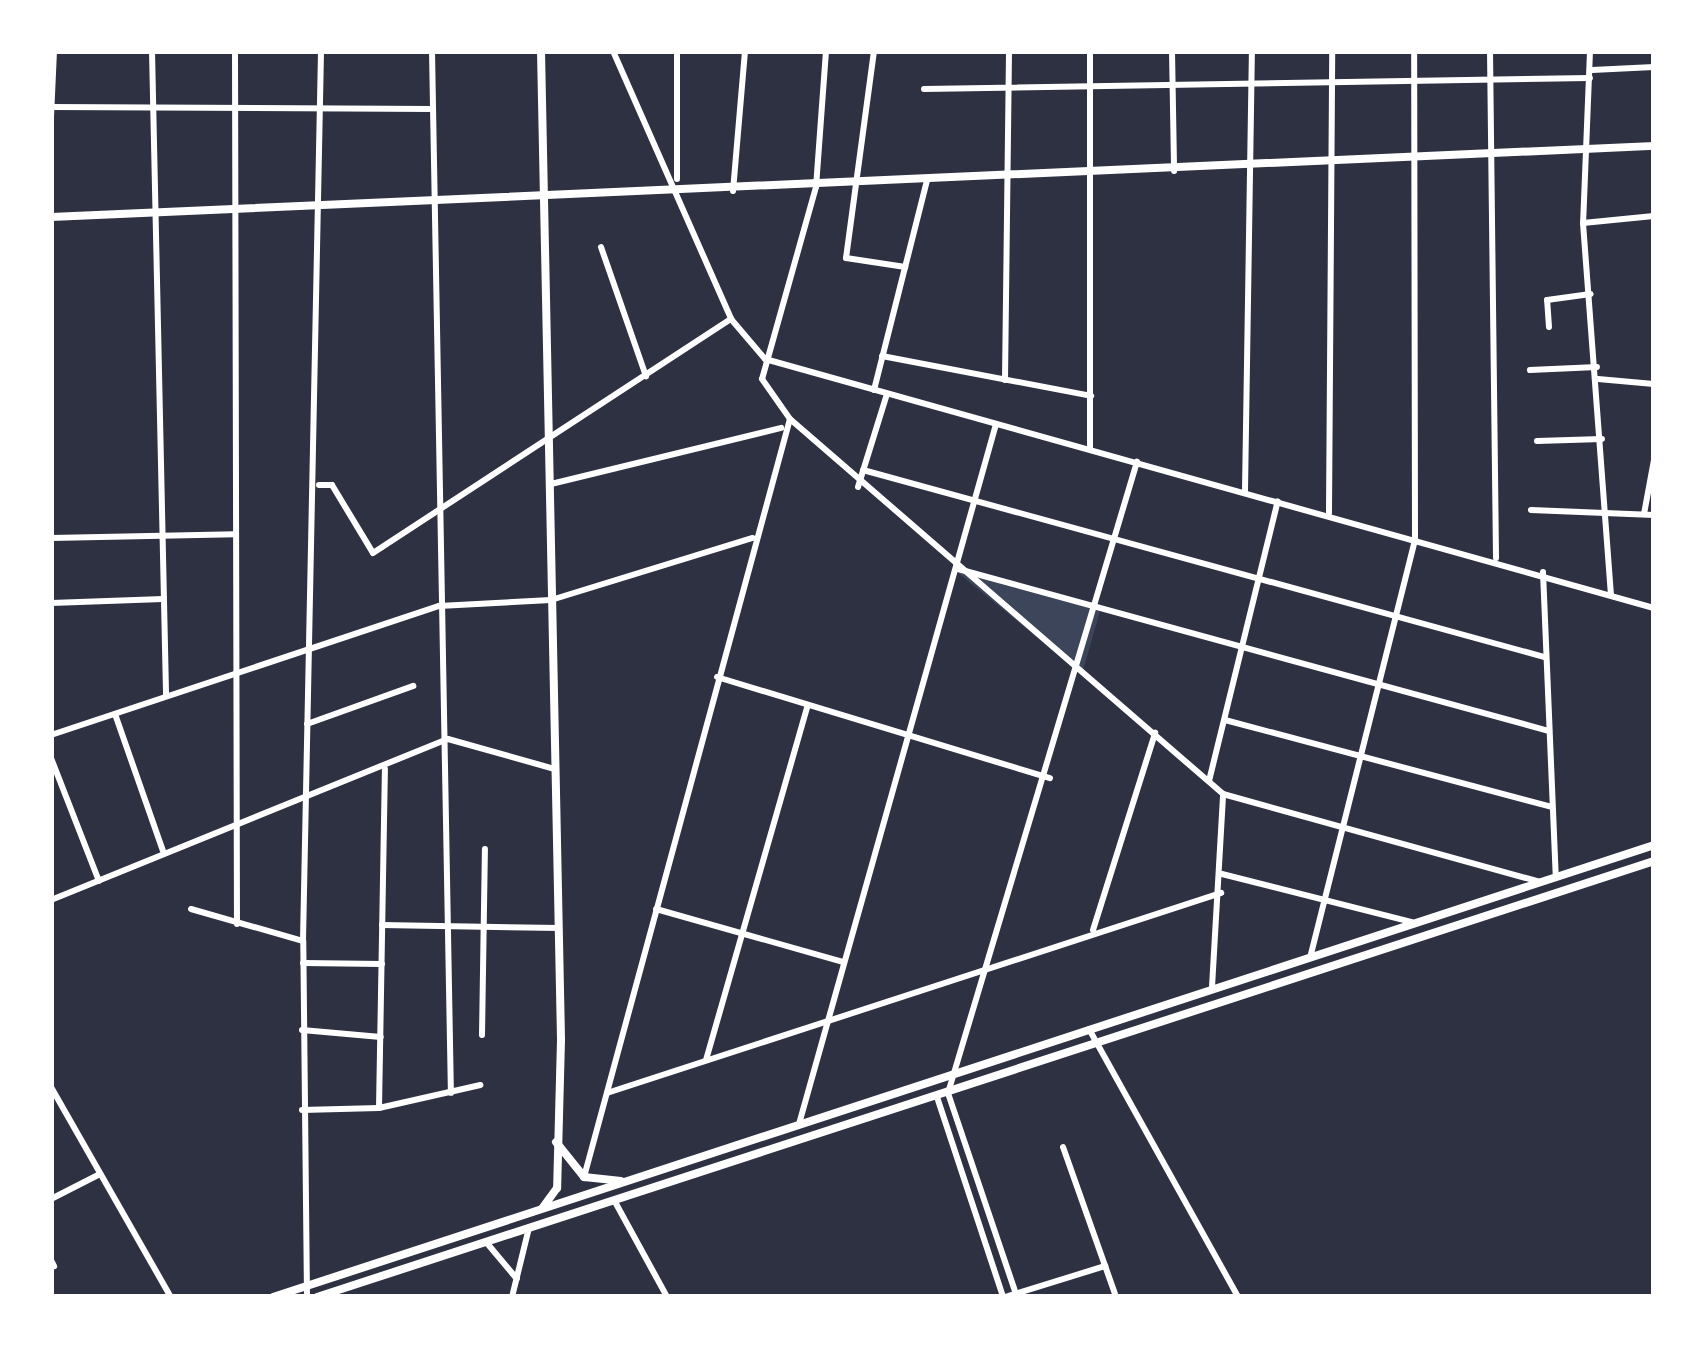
<!DOCTYPE html>
<html>
<head>
<meta charset="utf-8">
<style>
  body { margin:0 }
  #map { position:relative; width:1705px; height:1348px; overflow:hidden; background:#2d3142; font-family:Jost,sans-serif }
  div>[style] { position:absolute }
  .green>* { inset:0; background:#3c4559 }
  .minor>* { height:6px; margin:-3px; padding:0 3px; transform-origin:3px; border-radius:3px; background:#fff }
  .tertiary>* { height:8px; margin:-4px; padding:0 4px; transform-origin:4px; border-radius:4px; background:#fff }
  .secondary>* { height:8px; margin:-4px; padding:0 4px; transform-origin:4px; border-radius:4px; background:#fff }
  span { translate:-50% -50%; white-space:nowrap; text-align:center; line-height:1.15; -webkit-text-stroke:12px #fff; paint-order:stroke }
  .frame { position:absolute; inset:0; border:54px solid #fff; pointer-events:none }
</style>
</head>
<body>
<div id="map">
  <div class="green">
    <i style="clip-path:polygon(957px 572px,1100px 611px,1082px 674px)"></i>
  </div>
  <div class="minor">
    <i style="left:152px;top:51px;width:644px;rotate:88.75deg"></i>
    <i style="left:235px;top:51px;width:873px;rotate:89.87deg"></i>
    <i style="left:432px;top:51px;width:1042px;rotate:88.96deg"></i>
    <i style="left:613px;top:51px;width:293px;rotate:66.2deg"></i>
    <i style="left:731px;top:319px;width:52px;rotate:49.6deg"></i>
    <i style="left:765px;top:359px;width:923px;rotate:15.65deg"></i>
    <i style="left:677px;top:51px;width:128px;rotate:90deg"></i>
    <i style="left:826px;top:51px;width:136px;rotate:94.2deg"></i>
    <i style="left:816px;top:187px;width:199px;rotate:105.7deg"></i>
    <i style="left:762px;top:379px;width:49px;rotate:55deg"></i>
    <i style="left:790px;top:419px;width:573px;rotate:40.89deg"></i>
    <i style="left:1223px;top:794px;width:330px;rotate:15.5deg"></i>
    <i style="left:874px;top:51px;width:209px;rotate:97.7deg"></i>
    <i style="left:846px;top:258px;width:60px;rotate:8.7deg"></i>
    <i style="left:1172px;top:51px;width:120px;rotate:89deg"></i>
    <i style="left:1490px;top:51px;width:507px;rotate:89.32deg"></i>
    <i style="left:1590px;top:51px;width:172px;rotate:92.3deg"></i>
    <i style="left:1583px;top:223px;width:373px;rotate:85.7deg"></i>
    <i style="left:1592px;top:70px;width:62px;rotate:-2.8deg"></i>
    <i style="left:924px;top:89px;width:666px;rotate:-0.95deg"></i>
    <i style="left:51px;top:107px;width:381px;rotate:0.3deg"></i>
    <i style="left:51px;top:117px;width:66px;rotate:-87.4deg"></i>
    <i style="left:733px;top:191px;width:141px;rotate:-85.1deg"></i>
    <i style="left:1583px;top:223px;width:71px;rotate:-5.6deg"></i>
    <i style="left:601px;top:247px;width:137px;rotate:70.8deg"></i>
    <i style="left:1549px;top:327px;width:27px;rotate:-94deg"></i>
    <i style="left:1547px;top:300px;width:44px;rotate:-7.8deg"></i>
    <i style="left:882px;top:356px;width:213px;rotate:10.8deg"></i>
    <i style="left:1530px;top:370px;width:67px;rotate:-2.6deg"></i>
    <i style="left:1598px;top:379px;width:56px;rotate:5.1deg"></i>
    <i style="left:1005px;top:380px;width:329px;rotate:-89.3deg"></i>
    <i style="left:874px;top:390px;width:216px;rotate:-75.8deg"></i>
    <i style="left:1537px;top:441px;width:65px;rotate:-1.8deg"></i>
    <i style="left:1090px;top:449px;width:398px;rotate:-90deg"></i>
    <i style="left:863px;top:470px;width:706px;rotate:15.35deg"></i>
    <i style="left:551px;top:484px;width:237px;rotate:-13.7deg"></i>
    <i style="left:319px;top:485px;width:13px"></i>
    <i style="left:332px;top:485px;width:79px;rotate:58.9deg"></i>
    <i style="left:373px;top:553px;width:428px;rotate:-33.2deg"></i>
    <i style="left:858px;top:487px;width:97px;rotate:-72.7deg"></i>
    <i style="left:1245px;top:491px;width:440px;rotate:-89.1deg"></i>
    <i style="left:1531px;top:510px;width:123px;rotate:2.3deg"></i>
    <i style="left:1329px;top:513px;width:462px;rotate:-89.6deg"></i>
    <i style="left:1644px;top:514px;width:55px;rotate:-79.5deg"></i>
    <i style="left:51px;top:538px;width:184px;rotate:-1.2deg"></i>
    <i style="left:958px;top:569px;width:613px;rotate:15.33deg"></i>
    <i style="left:1543px;top:572px;width:306px;rotate:87.6deg"></i>
    <i style="left:51px;top:603px;width:112px;rotate:-2deg"></i>
    <i style="left:717px;top:677px;width:348px;rotate:16.9deg"></i>
    <i style="left:115px;top:714px;width:145px;rotate:70.7deg"></i>
    <i style="left:1225px;top:720px;width:338px;rotate:14.9deg"></i>
    <i style="left:307px;top:724px;width:113px;rotate:-19.7deg"></i>
    <i style="left:51px;top:735px;width:409px;rotate:-18.4deg"></i>
    <i style="left:439px;top:606px;width:112px;rotate:-3.1deg"></i>
    <i style="left:551px;top:600px;width:211px;rotate:-17.1deg"></i>
    <i style="left:51px;top:758px;width:132px;rotate:68.7deg"></i>
    <i style="left:1209px;top:781px;width:288px;rotate:-76.2deg"></i>
    <i style="left:1222px;top:874px;width:196px;rotate:14.2deg"></i>
    <i style="left:51px;top:900px;width:428px;rotate:-22.1deg"></i>
    <i style="left:448px;top:739px;width:111px;rotate:15.7deg"></i>
    <i style="left:191px;top:909px;width:116px;rotate:15.9deg"></i>
    <i style="left:656px;top:909px;width:194px;rotate:15.8deg"></i>
    <i style="left:382px;top:925px;width:177px;rotate:1deg"></i>
    <i style="left:1093px;top:930px;width:207px;rotate:-72.5deg"></i>
    <i style="left:1310px;top:958px;width:432px;rotate:-75.9deg"></i>
    <i style="left:1415px;top:539px;width:488px;rotate:-90.1deg"></i>
    <i style="left:303px;top:963px;width:79px;rotate:0.7deg"></i>
    <i style="left:1212px;top:987px;width:193px;rotate:-86.7deg"></i>
    <i style="left:1089px;top:1029px;width:307px;rotate:60.9deg"></i>
    <i style="left:302px;top:1030px;width:79px;rotate:5.1deg"></i>
    <i style="left:482px;top:1035px;width:186px;rotate:-89.1deg"></i>
    <i style="left:706px;top:1060px;width:369px;rotate:-74deg"></i>
    <i style="left:51px;top:1087px;width:242px;rotate:60.3deg"></i>
    <i style="left:607px;top:1093px;width:646px;rotate:-18.04deg"></i>
    <i style="left:937px;top:1097px;width:211px;rotate:71.7deg"></i>
    <i style="left:379px;top:1108px;width:339px;rotate:-89deg"></i>
    <i style="left:302px;top:1110px;width:77px;rotate:-1.5deg"></i>
    <i style="left:379px;top:1108px;width:104px;rotate:-12.8deg"></i>
    <i style="left:799px;top:1124px;width:727px;rotate:-74.28deg"></i>
    <i style="left:1063px;top:1147px;width:159px;rotate:70.5deg"></i>
    <i style="left:584px;top:1177px;width:785px;rotate:-74.8deg"></i>
    <i style="left:51px;top:1199px;width:55px;rotate:-27deg"></i>
    <i style="left:614px;top:1200px;width:111px;rotate:61.3deg"></i>
    <i style="left:486px;top:1242px;width:48px;rotate:50deg"></i>
    <i style="left:51px;top:1260px;width:7px;rotate:63deg"></i>
    <i style="left:307px;top:1297px;width:356px;rotate:-90.6deg"></i>
    <i style="left:303px;top:941px;width:890px;rotate:-88.84deg"></i>
    <i style="left:512px;top:1297px;width:71px;rotate:-76.2deg"></i>
    <i style="left:1005px;top:1297px;width:105px;rotate:-17.2deg"></i>
    <i style="left:1017px;top:1297px;width:215px;rotate:-108.7deg"></i>
    <i style="left:948px;top:1093px;width:659px;rotate:-73.33deg"></i>
  </div>
  <div class="tertiary">
    <i style="left:541px;top:51px;width:989px;rotate:88.84deg"></i>
    <i style="left:561px;top:1040px;width:148px;rotate:91.5deg"></i>
    <i style="left:557px;top:1188px;width:24px;rotate:126deg"></i>
    <i style="left:51px;top:217px;width:1605px;rotate:-2.54deg"></i>
    <i style="left:556px;top:1142px;width:45px;rotate:51.3deg"></i>
    <i style="left:584px;top:1177px;width:37px;rotate:6deg"></i>
  </div>
  <div class="secondary">
    <i style="left:273px;top:1297px;width:1453px;rotate:-18.12deg"></i>
    <i style="left:317px;top:1297px;width:1406px;rotate:-18.06deg"></i>
  </div>
  <div class="frame"></div>
</div>
</body>
</html>
